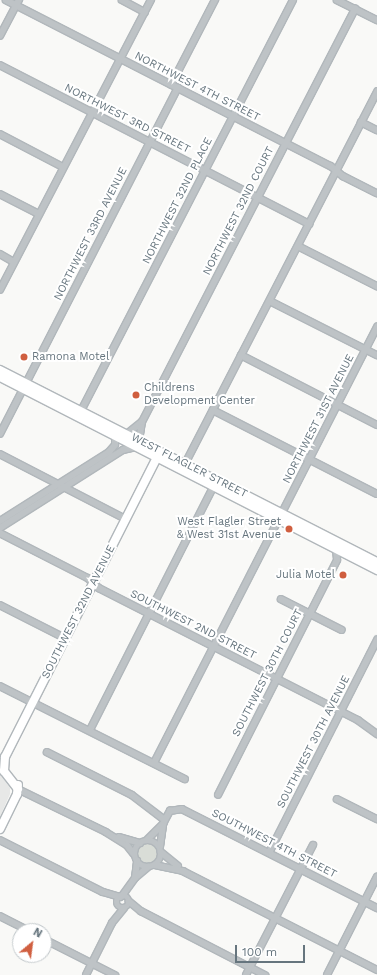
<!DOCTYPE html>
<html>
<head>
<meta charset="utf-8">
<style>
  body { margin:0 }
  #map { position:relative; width:377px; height:975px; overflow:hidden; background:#f9f9f7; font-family:"Work Sans",sans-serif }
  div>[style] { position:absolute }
  .built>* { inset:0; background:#e7e8e7 }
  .green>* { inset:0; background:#d9ddd7 }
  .round { border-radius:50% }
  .roads { filter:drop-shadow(1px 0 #b1b7bb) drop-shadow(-1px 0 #b1b7bb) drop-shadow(0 1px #b1b7bb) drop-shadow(0 -1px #b1b7bb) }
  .street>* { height:5.5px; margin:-2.75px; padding:0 2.75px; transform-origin:2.75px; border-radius:2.75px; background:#bec3c6 }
  .street>.ring { margin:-2.75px; padding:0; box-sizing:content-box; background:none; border:5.5px solid #bec3c6; border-radius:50% }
  .secondary>* { height:8px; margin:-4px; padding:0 4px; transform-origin:4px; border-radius:4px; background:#fff }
  .dots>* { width:11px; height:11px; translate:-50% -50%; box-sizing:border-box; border:2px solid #fff; border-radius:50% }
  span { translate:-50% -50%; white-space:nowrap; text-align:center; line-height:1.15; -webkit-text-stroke:4px #fff; paint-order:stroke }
  .street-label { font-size:11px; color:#66757e }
  .poi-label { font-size:11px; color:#66757e }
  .left { translate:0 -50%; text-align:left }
  .right { translate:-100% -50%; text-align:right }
  .north { position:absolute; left:12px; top:923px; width:40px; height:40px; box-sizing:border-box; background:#fff; border:1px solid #c2c8cb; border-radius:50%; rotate:29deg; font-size:11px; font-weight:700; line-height:16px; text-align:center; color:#66757e }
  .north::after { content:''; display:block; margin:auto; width:14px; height:18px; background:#d05f40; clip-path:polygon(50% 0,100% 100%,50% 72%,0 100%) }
  .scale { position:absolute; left:235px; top:945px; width:70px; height:18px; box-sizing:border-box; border:2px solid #66757e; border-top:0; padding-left:5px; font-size:12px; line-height:14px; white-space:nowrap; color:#66757e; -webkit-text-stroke:3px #fff; paint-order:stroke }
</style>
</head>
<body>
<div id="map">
  <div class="built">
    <i style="clip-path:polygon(0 774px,10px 788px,10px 794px,0 817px)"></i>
  </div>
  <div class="green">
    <i class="round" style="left:137px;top:843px;width:22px;height:22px"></i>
  </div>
  <div class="roads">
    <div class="street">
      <i style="left:6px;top:0;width:365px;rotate:27.1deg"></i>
      <i style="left:331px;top:166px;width:16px;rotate:40deg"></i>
      <i style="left:343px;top:176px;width:38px;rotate:27deg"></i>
      <i style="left:122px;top:0;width:26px;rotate:28deg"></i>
      <i style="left:337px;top:0;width:45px;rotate:26.6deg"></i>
      <i style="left:0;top:36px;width:41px;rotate:-62.2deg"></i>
      <i style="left:0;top:65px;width:348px;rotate:27.2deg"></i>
      <i style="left:171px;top:85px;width:96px;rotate:-62.6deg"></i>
      <i style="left:361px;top:122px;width:18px;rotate:27deg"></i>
      <i style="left:0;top:134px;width:71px;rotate:27.6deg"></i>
      <i style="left:0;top:194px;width:44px;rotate:27.1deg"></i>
      <i style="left:298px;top:246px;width:89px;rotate:26.9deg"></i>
      <i style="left:0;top:254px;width:16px;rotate:30deg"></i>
      <i style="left:0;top:290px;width:327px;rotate:-62.5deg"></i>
      <i style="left:270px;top:301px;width:120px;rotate:26.8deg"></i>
      <i style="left:241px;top:355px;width:153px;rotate:27.2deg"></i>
      <i style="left:213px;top:410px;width:184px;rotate:27.1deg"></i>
      <i style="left:81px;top:411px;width:462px;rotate:-62.7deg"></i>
      <i style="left:0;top:434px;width:389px;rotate:-62.8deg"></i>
      <i style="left:127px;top:434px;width:19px;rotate:-39deg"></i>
      <i style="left:139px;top:441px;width:19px;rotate:-81deg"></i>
      <i style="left:142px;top:422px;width:465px;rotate:-62.7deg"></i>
      <i style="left:0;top:454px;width:142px;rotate:27.3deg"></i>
      <i style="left:185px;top:464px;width:419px;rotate:-62.7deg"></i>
      <i style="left:0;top:521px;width:129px;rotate:-32.3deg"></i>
      <i style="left:109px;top:452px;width:9px;rotate:-49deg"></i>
      <i style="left:115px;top:445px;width:9px;rotate:-90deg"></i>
      <i style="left:0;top:528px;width:146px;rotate:-32.4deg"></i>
      <i style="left:123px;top:450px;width:13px;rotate:-13deg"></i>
      <i style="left:0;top:533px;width:99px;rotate:27.1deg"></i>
      <i style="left:88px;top:578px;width:15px;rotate:42deg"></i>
      <i style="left:99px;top:588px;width:291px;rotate:27deg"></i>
      <i style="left:358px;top:720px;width:24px;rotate:36deg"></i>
      <i style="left:281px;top:599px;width:68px;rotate:26.9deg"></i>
      <i style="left:0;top:605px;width:73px;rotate:26.9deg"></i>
      <i style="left:0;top:686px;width:207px;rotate:26.7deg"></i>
      <i style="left:90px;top:730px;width:274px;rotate:-63.1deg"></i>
      <i style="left:47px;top:752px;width:95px;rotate:26.8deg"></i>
      <i style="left:132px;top:795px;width:41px;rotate:37.1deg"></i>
      <i style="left:154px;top:763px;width:490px;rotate:-62.9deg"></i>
      <i style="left:18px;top:789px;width:98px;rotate:26deg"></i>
      <i style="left:106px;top:832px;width:25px;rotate:32deg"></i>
      <i style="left:127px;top:845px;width:11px;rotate:52deg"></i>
      <i style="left:218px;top:795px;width:263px;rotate:-63.1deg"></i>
      <i style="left:337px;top:560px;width:11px;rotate:-95deg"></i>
      <i style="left:337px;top:799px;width:45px;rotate:26.6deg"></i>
      <i style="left:119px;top:837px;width:22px;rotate:16deg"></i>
      <i style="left:0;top:840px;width:115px;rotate:26.8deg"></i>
      <i style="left:103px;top:892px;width:18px;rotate:16deg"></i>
      <i style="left:147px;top:840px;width:23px;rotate:-45deg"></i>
      <i style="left:163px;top:824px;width:15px;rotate:-62deg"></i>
      <i style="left:170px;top:811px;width:12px;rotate:-9deg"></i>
      <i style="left:182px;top:809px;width:219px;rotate:26.9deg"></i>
      <i class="ring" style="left:135px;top:841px;width:20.5px;height:20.5px"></i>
      <i style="left:160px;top:847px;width:21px;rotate:-82deg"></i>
      <i style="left:161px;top:852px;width:22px;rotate:39deg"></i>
      <i style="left:269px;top:853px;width:239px;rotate:-63.1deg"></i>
      <i style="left:155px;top:865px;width:29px;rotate:12deg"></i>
      <i style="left:183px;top:871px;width:218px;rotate:27deg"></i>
      <i style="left:135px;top:878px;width:17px;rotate:-83deg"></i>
      <i class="ring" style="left:117px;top:896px;width:6.5px;height:6.5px"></i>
      <i style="left:122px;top:896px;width:22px;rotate:-54deg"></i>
      <i style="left:135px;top:878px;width:17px;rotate:-40deg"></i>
      <i style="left:129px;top:901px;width:16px;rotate:40deg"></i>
      <i style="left:141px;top:911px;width:140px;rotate:27.3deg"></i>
      <i style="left:0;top:916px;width:33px;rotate:27deg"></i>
      <i style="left:44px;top:939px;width:80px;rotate:26.9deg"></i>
      <i style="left:86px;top:975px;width:58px;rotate:-63.4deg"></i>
      <i style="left:112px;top:923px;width:19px;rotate:-51deg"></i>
      <i style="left:246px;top:975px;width:146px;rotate:-62.7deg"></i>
      <i style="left:327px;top:975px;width:110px;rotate:-63deg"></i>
    </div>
    <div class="secondary">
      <i style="left:0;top:370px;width:423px;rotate:27deg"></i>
      <i style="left:0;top:377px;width:424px;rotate:27.1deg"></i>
      <i style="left:18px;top:789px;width:23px;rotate:-128deg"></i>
      <i style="left:4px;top:771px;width:14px;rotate:-86deg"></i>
      <i style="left:5px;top:757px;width:336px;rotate:-63.1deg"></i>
      <i style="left:0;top:829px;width:39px;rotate:-64deg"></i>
      <i style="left:17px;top:794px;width:9px;rotate:-84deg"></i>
    </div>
  </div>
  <div class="dots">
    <i style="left:24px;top:357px;background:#d05f40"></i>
    <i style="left:136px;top:395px;background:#d05f40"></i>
    <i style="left:289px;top:529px;background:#d05f40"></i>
    <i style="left:343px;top:575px;background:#d05f40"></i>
  </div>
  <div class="street-label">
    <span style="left:197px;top:87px;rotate:27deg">NORTHWEST 4TH STREET</span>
    <span style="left:127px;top:119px;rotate:27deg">NORTHWEST 3RD STREET</span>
    <span style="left:178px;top:201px;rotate:-63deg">NORTHWEST 32ND PLACE</span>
    <span style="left:239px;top:211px;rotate:-63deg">NORTHWEST 32ND COURT</span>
    <span style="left:91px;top:234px;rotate:-63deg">NORTHWEST 33RD AVENUE</span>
    <span style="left:319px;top:419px;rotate:-63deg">NORTHWEST 31ST AVENUE</span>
    <span style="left:189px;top:466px;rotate:27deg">WEST FLAGLER STREET</span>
    <span style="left:79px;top:612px;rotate:-63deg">SOUTHWEST 32ND AVENUE</span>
    <span style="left:193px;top:625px;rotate:27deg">SOUTHWEST 2ND STREET</span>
    <span style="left:268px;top:673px;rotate:-63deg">SOUTHWEST 30TH COURT</span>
    <span style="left:314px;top:742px;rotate:-63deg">SOUTHWEST 30TH AVENUE</span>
    <span style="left:274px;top:844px;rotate:27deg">SOUTHWEST 4TH STREET</span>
  </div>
  <div class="poi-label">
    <span class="left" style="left:32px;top:357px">Ramona Motel</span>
    <span class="left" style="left:144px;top:395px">Childrens<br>Development Center</span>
    <span class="right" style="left:281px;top:529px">West Flagler Street<br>&amp; West 31st Avenue</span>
    <span class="right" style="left:335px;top:575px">Julia Motel</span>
  </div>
  <div class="north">N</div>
  <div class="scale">100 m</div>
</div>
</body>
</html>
